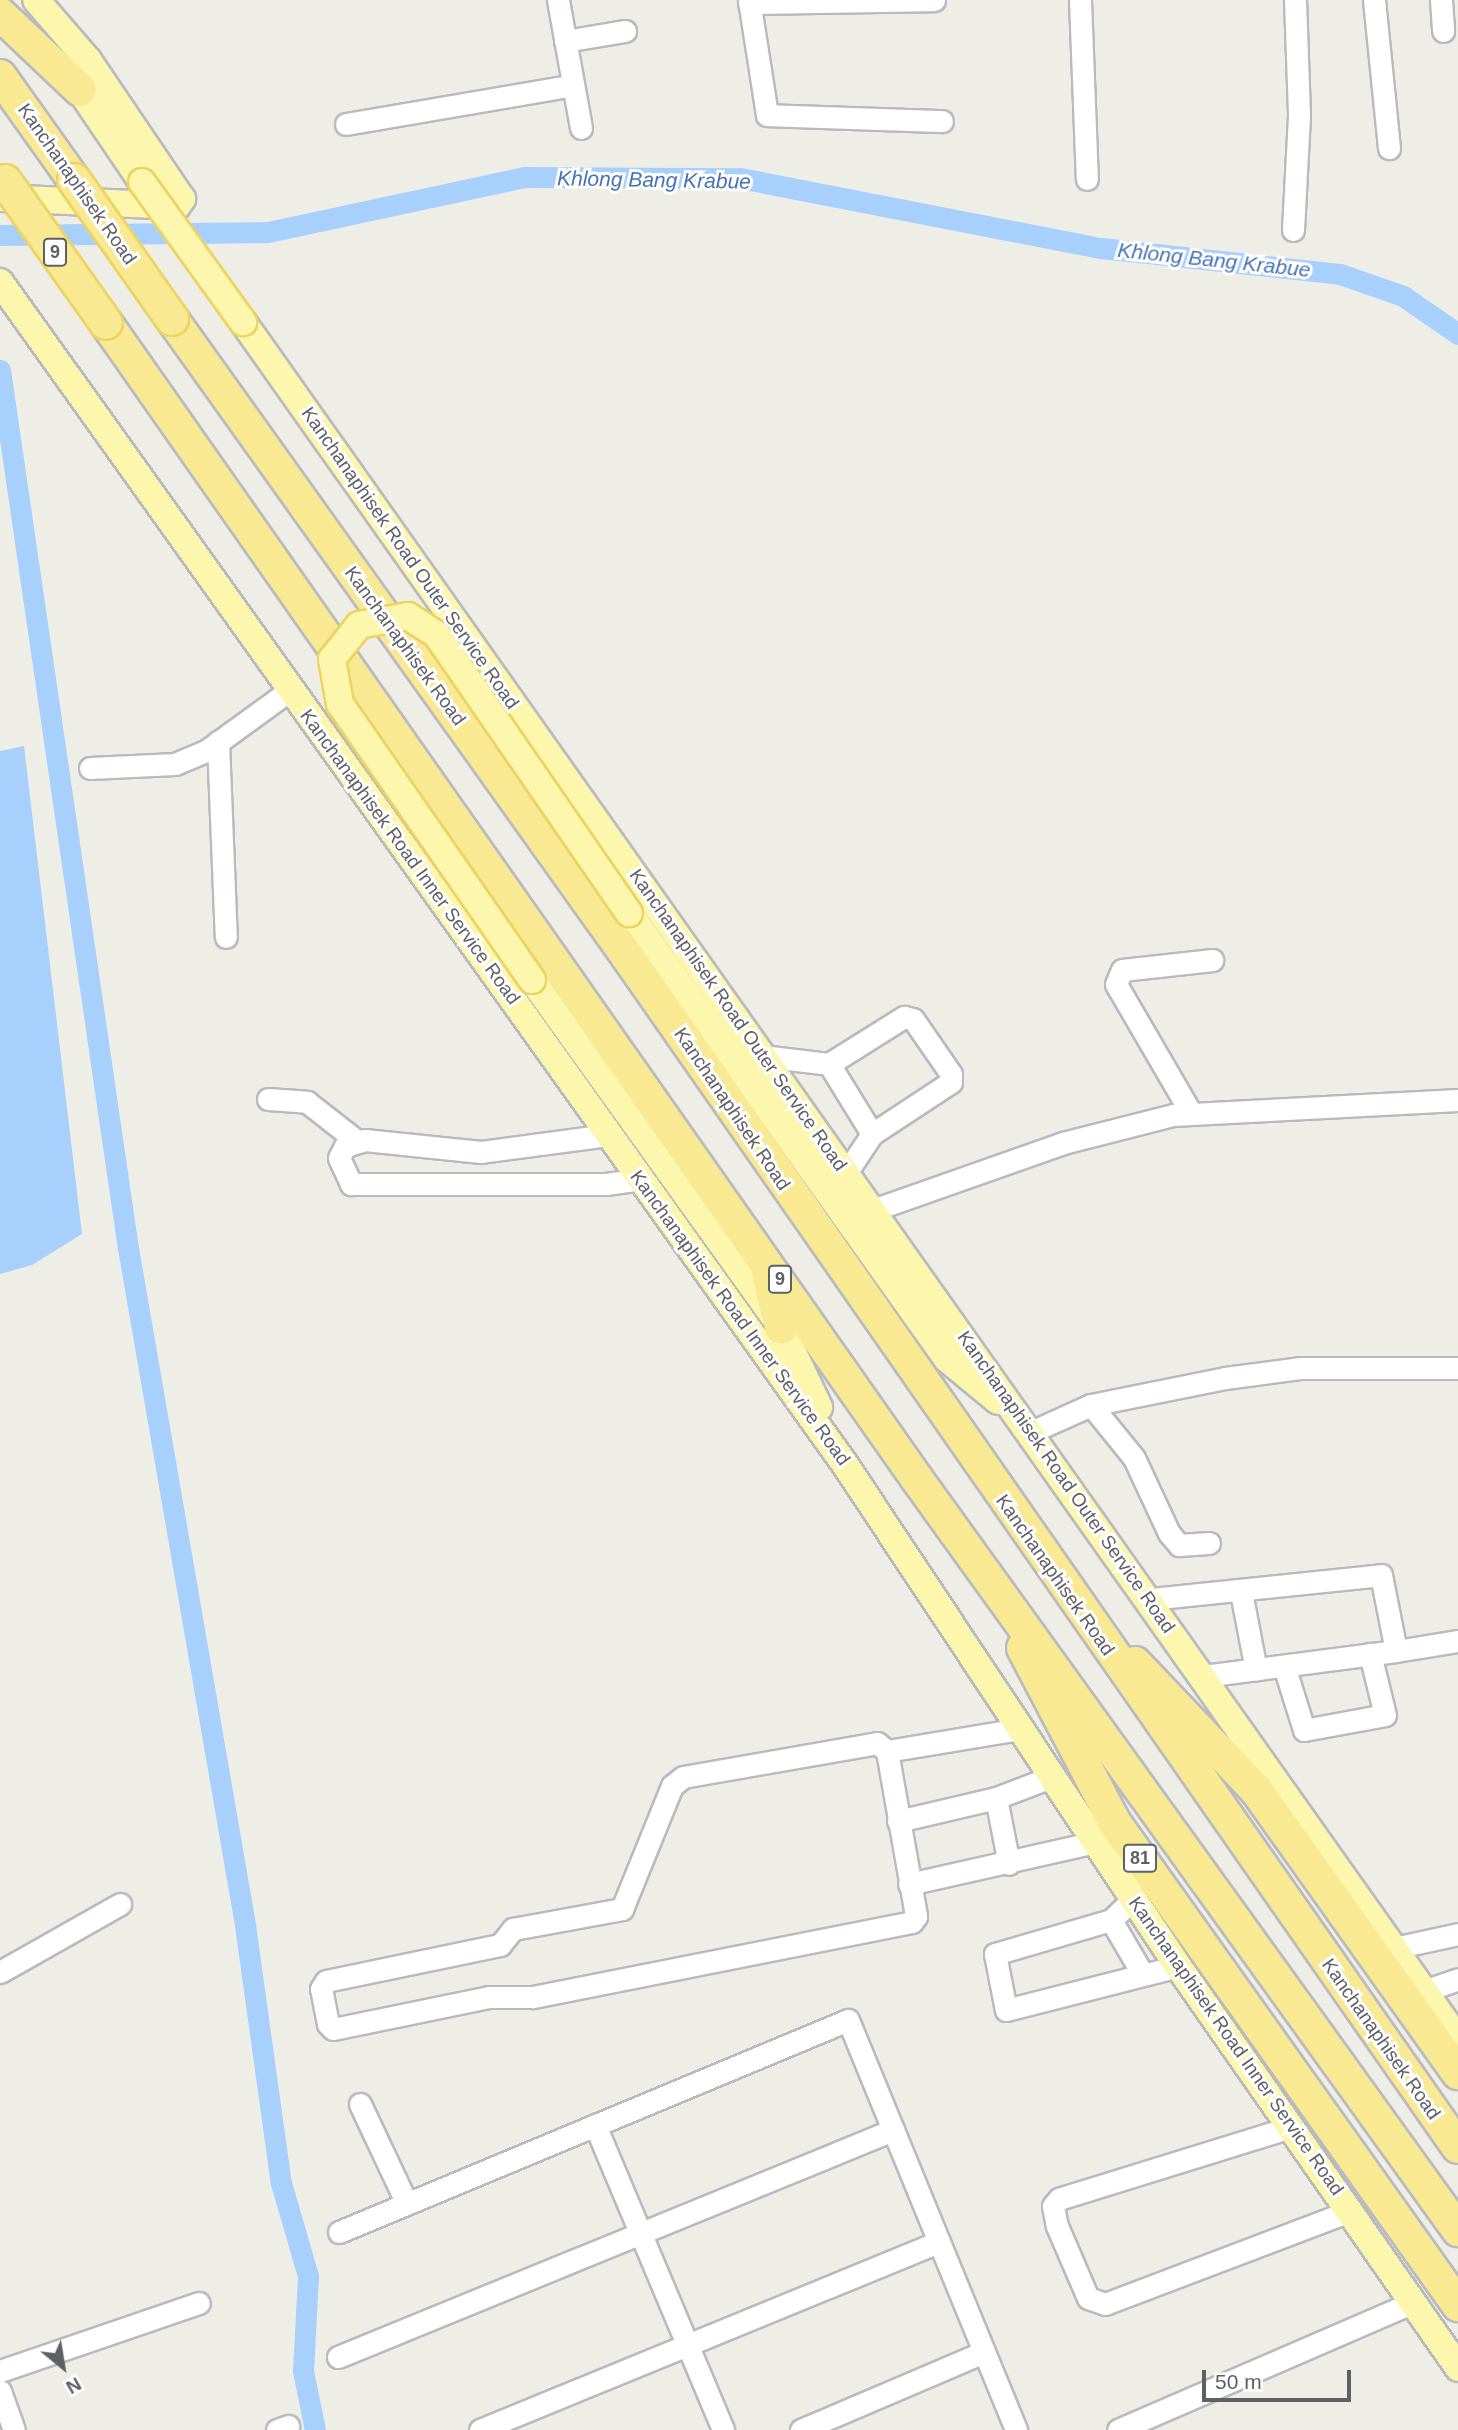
<!DOCTYPE html>
<html>
<head>
<meta charset="utf-8">
<style>
  body { margin:0 }
  #map { position:relative; width:1458px; height:2430px; overflow:hidden; background:#efeee6; font-family:Arial,sans-serif }
  div>[style] { position:absolute }
  .water>* { inset:0; background:#a8d0fc }
  .canal>* { height:21px; margin:-10.5px; padding:0 10.5px; transform-origin:10.5px; border-radius:10.5px; background:#a8d0fc }
  .roads { filter:drop-shadow(2px 0 #b8babf) drop-shadow(-2px 0 #b8babf) drop-shadow(0 2px #b8babf) drop-shadow(0 -2px #b8babf) }
  .minor>* { height:21px; margin:-10.5px; padding:0 10.5px; transform-origin:10.5px; border-radius:10.5px; background:#fff }
  .major>* { height:26px; margin:-13px; padding:0 13px; transform-origin:13px; border-radius:13px; background:#fcf7ad }
  .highway>* { height:32px; margin:-16px; padding:0 16px; transform-origin:16px; border-radius:16px; background:#f9e992 }
  .bridges { filter:drop-shadow(2px 0 #edd361) drop-shadow(-2px 0 #edd361) drop-shadow(0 2px #edd361) drop-shadow(0 -2px #edd361) }
  .major-bridge>* { height:26px; margin:-13px; padding:0 13px; transform-origin:13px; border-radius:13px; background:#fcf7ad }
  .highway-bridge>* { height:32px; margin:-16px; padding:0 16px; transform-origin:16px; border-radius:16px; background:#f9e992 }
  span { translate:-50% -50%; white-space:nowrap; text-align:center; line-height:1.15; -webkit-text-stroke:6px #fff; paint-order:stroke }
  .shield-label span { padding:2px 5px; background:#fff; border:2px solid; border-radius:5px; -webkit-text-stroke-width:0 }
  .shield-label { font-size:18px; color:#5d6065; font-weight:700 }
  .street-label { font-size:19px; color:#5d6065 }
  .water-label { font-size:21px; color:#4773b7; font-style:italic }
  .north { position:absolute; left:28px; top:2332px; width:70px; height:70px; -webkit-text-stroke:5px #fff; paint-order:stroke; rotate:150deg; font-size:19px; font-weight:700; line-height:28px; text-align:center; color:#5d6065 }
  .north::after { content:''; display:block; margin:auto; width:24px; height:32px; background:#5d6065; clip-path:polygon(50% 0,100% 100%,50% 72%,0 100%) }
  .scale { position:absolute; left:1202px; top:2370px; width:149px; height:32px; box-sizing:border-box; border:4px solid #5d6065; border-top:0; padding-left:9px; font-size:21px; line-height:24px; white-space:nowrap; color:#5d6065; -webkit-text-stroke:5px #fff; paint-order:stroke }
</style>
</head>
<body>
<div id="map">
  <div class="water">
    <i style="clip-path:polygon(24px 746px,82px 1234px,32px 1265px,0 1274px,0 751px)"></i>
  </div>
  <div class="canal">
    <i style="left:0;top:235px;width:268px;rotate:-0.6deg"></i>
    <i style="left:268px;top:232px;width:262px;rotate:-12.1deg"></i>
    <i style="left:524px;top:177px;width:216px;rotate:0.3deg"></i>
    <i style="left:740px;top:178px;width:368px;rotate:11deg"></i>
    <i style="left:1101px;top:248px;width:240px;rotate:6.2deg"></i>
    <i style="left:1340px;top:274px;width:67px;rotate:19.2deg"></i>
    <i style="left:1403px;top:296px;width:67px;rotate:34.6deg"></i>
    <i style="left:0;top:370px;width:887px;rotate:81.71deg"></i>
    <i style="left:128px;top:1248px;width:687px;rotate:80.19deg"></i>
    <i style="left:245px;top:1925px;width:260px;rotate:82.1deg"></i>
    <i style="left:281px;top:2183px;width:97px;rotate:73.8deg"></i>
    <i style="left:308px;top:2276px;width:95px;rotate:93deg"></i>
    <i style="left:303px;top:2371px;width:60px;rotate:78.5deg"></i>
  </div>
  <div class="roads">
    <div class="minor">
      <i style="left:558px;top:0;width:130px;rotate:79.8deg"></i>
      <i style="left:749px;top:0;width:116px;rotate:81.1deg"></i>
      <i style="left:767px;top:115px;width:175px;rotate:2deg"></i>
      <i style="left:1080px;top:0;width:179px;rotate:87.8deg"></i>
      <i style="left:1374px;top:0;width:149px;rotate:84.2deg"></i>
      <i style="left:1441px;top:0;width:31px;rotate:86deg"></i>
      <i style="left:749px;top:3px;width:185px;rotate:-0.9deg"></i>
      <i style="left:565px;top:41px;width:61px;rotate:-9.5deg"></i>
      <i style="left:346px;top:124px;width:230px;rotate:-9.7deg"></i>
      <i style="left:1293px;top:230px;width:116px;rotate:-87deg"></i>
      <i style="left:1299px;top:114px;width:114px;rotate:-92deg"></i>
      <i style="left:218px;top:742px;width:195px;rotate:87.7deg"></i>
      <i style="left:90px;top:768px;width:85px;rotate:-2.7deg"></i>
      <i style="left:175px;top:764px;width:34px;rotate:-23deg"></i>
      <i style="left:206px;top:751px;width:104px;rotate:-36deg"></i>
      <i style="left:762px;top:1056px;width:67px;rotate:6.8deg"></i>
      <i style="left:829px;top:1064px;width:89px;rotate:-32.1deg"></i>
      <i style="left:904px;top:1017px;width:9px;rotate:13deg"></i>
      <i style="left:913px;top:1019px;width:67px;rotate:55.4deg"></i>
      <i style="left:951px;top:1074px;width:8px;rotate:90deg"></i>
      <i style="left:951px;top:1082px;width:95px;rotate:146.6deg"></i>
      <i style="left:872px;top:1134px;width:47px;rotate:123.7deg"></i>
      <i style="left:829px;top:1064px;width:82px;rotate:58.4deg"></i>
      <i style="left:268px;top:1099px;width:39px;rotate:4deg"></i>
      <i style="left:307px;top:1102px;width:65px;rotate:38.1deg"></i>
      <i style="left:1191px;top:1113px;width:149px;rotate:-120.2deg"></i>
      <i style="left:1116px;top:984px;width:15px;rotate:-67deg"></i>
      <i style="left:1122px;top:970px;width:91px;rotate:-6.3deg"></i>
      <i style="left:608px;top:1135px;width:128px;rotate:172.4deg"></i>
      <i style="left:481px;top:1152px;width:117px;rotate:-174.1deg"></i>
      <i style="left:365px;top:1140px;width:21px;rotate:163deg"></i>
      <i style="left:345px;top:1146px;width:13px;rotate:117deg"></i>
      <i style="left:339px;top:1158px;width:29px;rotate:65deg"></i>
      <i style="left:351px;top:1184px;width:255px"></i>
      <i style="left:606px;top:1184px;width:34px;rotate:-8deg"></i>
      <i style="left:873px;top:1210px;width:201px;rotate:-19.4deg"></i>
      <i style="left:1063px;top:1143px;width:114px;rotate:-14.3deg"></i>
      <i style="left:1173px;top:1115px;width:285px;rotate:-3deg"></i>
      <i style="left:1091px;top:1405px;width:68px;rotate:50.9deg"></i>
      <i style="left:1134px;top:1458px;width:83px;rotate:65deg"></i>
      <i style="left:1169px;top:1533px;width:16px;rotate:50deg"></i>
      <i style="left:1179px;top:1545px;width:30px;rotate:-4deg"></i>
      <i style="left:1031px;top:1432px;width:66px;rotate:-24.2deg"></i>
      <i style="left:1091px;top:1405px;width:137px;rotate:-11.4deg"></i>
      <i style="left:1225px;top:1378px;width:77px;rotate:-7.5deg"></i>
      <i style="left:1301px;top:1368px;width:157px"></i>
      <i style="left:1241px;top:1592px;width:79px;rotate:79.1deg"></i>
      <i style="left:1150px;top:1599px;width:232px;rotate:-5.9deg"></i>
      <i style="left:1381px;top:1575px;width:77px;rotate:78.8deg"></i>
      <i style="left:1396px;top:1651px;width:194px;rotate:172.6deg"></i>
      <i style="left:1396px;top:1651px;width:63px;rotate:-9.2deg"></i>
      <i style="left:1284px;top:1666px;width:67px;rotate:72.6deg"></i>
      <i style="left:1304px;top:1730px;width:82px;rotate:-10.5deg"></i>
      <i style="left:1385px;top:1715px;width:63px;rotate:-103.8deg"></i>
      <i style="left:877px;top:1743px;width:13px;rotate:39deg"></i>
      <i style="left:887px;top:1751px;width:168px;rotate:80deg"></i>
      <i style="left:916px;top:1916px;width:7px;rotate:124deg"></i>
      <i style="left:912px;top:1922px;width:387px;rotate:168.8deg"></i>
      <i style="left:532px;top:1997px;width:43px;rotate:180deg"></i>
      <i style="left:489px;top:1997px;width:159px;rotate:168.4deg"></i>
      <i style="left:333px;top:2029px;width:7px;rotate:-135deg"></i>
      <i style="left:328px;top:2024px;width:36px;rotate:-101deg"></i>
      <i style="left:321px;top:1989px;width:9px;rotate:-58deg"></i>
      <i style="left:326px;top:1981px;width:178px;rotate:-11.7deg"></i>
      <i style="left:500px;top:1945px;width:21px;rotate:-51deg"></i>
      <i style="left:513px;top:1929px;width:111px;rotate:-10.4deg"></i>
      <i style="left:622px;top:1909px;width:133px;rotate:-67.9deg"></i>
      <i style="left:672px;top:1786px;width:14px;rotate:-39deg"></i>
      <i style="left:683px;top:1777px;width:197px;rotate:-9.9deg"></i>
      <i style="left:887px;top:1751px;width:135px;rotate:-9.4deg"></i>
      <i style="left:996px;top:1798px;width:59px;rotate:-20.9deg"></i>
      <i style="left:898px;top:1821px;width:101px;rotate:-13.2deg"></i>
      <i style="left:996px;top:1798px;width:67px;rotate:78.9deg"></i>
      <i style="left:909px;top:1884px;width:191px;rotate:-12.7deg"></i>
      <i style="left:1134px;top:1898px;width:32px;rotate:136deg"></i>
      <i style="left:1111px;top:1920px;width:121px;rotate:163.7deg"></i>
      <i style="left:995px;top:1954px;width:57px;rotate:78.9deg"></i>
      <i style="left:1006px;top:2010px;width:178px;rotate:-14.3deg"></i>
      <i style="left:1111px;top:1920px;width:61px;rotate:59.7deg"></i>
      <i style="left:1394px;top:1948px;width:66px;rotate:-12.3deg"></i>
      <i style="left:0;top:1972px;width:138px;rotate:-29.5deg"></i>
      <i style="left:1424px;top:1991px;width:36px;rotate:-19deg"></i>
      <i style="left:360px;top:2104px;width:110px;rotate:64.8deg"></i>
      <i style="left:595px;top:2125px;width:331px;rotate:67.2deg"></i>
      <i style="left:1291px;top:2127px;width:243px;rotate:162.8deg"></i>
      <i style="left:1059px;top:2199px;width:9px;rotate:131deg"></i>
      <i style="left:1053px;top:2206px;width:20px;rotate:79deg"></i>
      <i style="left:1057px;top:2226px;width:78px;rotate:66.7deg"></i>
      <i style="left:1088px;top:2298px;width:18px;rotate:19deg"></i>
      <i style="left:1105px;top:2304px;width:262px;rotate:-20.8deg"></i>
      <i style="left:339px;top:2232px;width:551px;rotate:-22.61deg"></i>
      <i style="left:848px;top:2020px;width:443px;rotate:67.7deg"></i>
      <i style="left:338px;top:2357px;width:600px;rotate:-22.25deg"></i>
      <i style="left:0;top:2371px;width:210px;rotate:-18.9deg"></i>
      <i style="left:0;top:2391px;width:41px;rotate:70.3deg"></i>
      <i style="left:277px;top:2430px;width:12px;rotate:-20deg"></i>
      <i style="left:480px;top:2430px;width:496px;rotate:-22.3deg"></i>
      <i style="left:801px;top:2430px;width:199px;rotate:-23.1deg"></i>
      <i style="left:1118px;top:2430px;width:320px;rotate:-23.4deg"></i>
    </div>
    <div class="major">
      <i style="left:69px;top:74px;width:130px;rotate:55.9deg"></i>
      <i style="left:1px;top:198px;width:176px;rotate:2.6deg"></i>
      <i style="left:177px;top:206px;width:9px;rotate:-54deg"></i>
      <i style="left:182px;top:199px;width:168px;rotate:-124.1deg"></i>
      <i style="left:88px;top:60px;width:79px;rotate:-130.9deg"></i>
      <i style="left:0;top:282px;width:1455px;rotate:54.45deg"></i>
      <i style="left:846px;top:1466px;width:600px;rotate:56.42deg"></i>
      <i style="left:1178px;top:1966px;width:490px;rotate:55.1deg"></i>
      <i style="left:243px;top:322px;width:2103px;rotate:54.72deg"></i>
      <i style="left:629px;top:913px;width:548px;rotate:54.51deg"></i>
      <i style="left:947px;top:1359px;width:66px;rotate:39.5deg"></i>
      <i style="left:532px;top:980px;width:427px;rotate:54.3deg"></i>
      <i style="left:781px;top:1327px;width:89px;rotate:64.6deg"></i>
    </div>
    <div class="highway">
      <i style="left:0;top:14px;width:110px;rotate:43.5deg"></i>
      <i style="left:0;top:76px;width:128px;rotate:54.6deg"></i>
      <i style="left:172px;top:319px;width:783px;rotate:54.46deg"></i>
      <i style="left:627px;top:956px;width:1452px;rotate:55.1deg"></i>
      <i style="left:106px;top:323px;width:1412px;rotate:54.95deg"></i>
      <i style="left:917px;top:1479px;width:926px;rotate:54.23deg"></i>
      <i style="left:768px;top:1274px;width:55px;rotate:76.2deg"></i>
      <i style="left:1023px;top:1648px;width:198px;rotate:62.3deg"></i>
      <i style="left:1115px;top:1823px;width:592px;rotate:54.56deg"></i>
      <i style="left:1135px;top:1663px;width:175px;rotate:46.4deg"></i>
      <i style="left:1256px;top:1790px;width:348px;rotate:54.5deg"></i>
    </div>
  </div>
  <div class="bridges">
    <div class="major-bridge">
      <i style="left:142px;top:182px;width:173px;rotate:54.2deg"></i>
      <i style="left:532px;top:980px;width:336px;rotate:-124.8deg"></i>
      <i style="left:340px;top:704px;width:46px;rotate:-100.1deg"></i>
      <i style="left:332px;top:659px;width:43px;rotate:-51.5deg"></i>
      <i style="left:359px;top:625px;width:50px;rotate:-10.4deg"></i>
      <i style="left:408px;top:616px;width:35px;rotate:33deg"></i>
      <i style="left:437px;top:635px;width:338px;rotate:55.4deg"></i>
    </div>
    <div class="highway-bridge">
      <i style="left:74px;top:180px;width:170px;rotate:54.8deg"></i>
      <i style="left:5px;top:181px;width:174px;rotate:54.6deg"></i>
    </div>
  </div>
  <div class="shield-label">
    <span style="left:55px;top:252px">9</span>
    <span style="left:780px;top:1279px">9</span>
    <span style="left:1140px;top:1858px">81</span>
  </div>
  <div class="street-label">
    <span style="left:77px;top:184px;rotate:55deg">Kanchanaphisek Road</span>
    <span style="left:410px;top:558px;rotate:55deg">Kanchanaphisek Road Outer Service Road</span>
    <span style="left:405px;top:646px;rotate:54deg">Kanchanaphisek Road</span>
    <span style="left:410px;top:857px;rotate:54deg">Kanchanaphisek Road Inner Service Road</span>
    <span style="left:738px;top:1020px;rotate:55deg">Kanchanaphisek Road Outer Service Road</span>
    <span style="left:732px;top:1109px;rotate:56deg">Kanchanaphisek Road</span>
    <span style="left:740px;top:1318px;rotate:54deg">Kanchanaphisek Road Inner Service Road</span>
    <span style="left:1066px;top:1482px;rotate:55deg">Kanchanaphisek Road Outer Service Road</span>
    <span style="left:1055px;top:1575px;rotate:55deg">Kanchanaphisek Road</span>
    <span style="left:1381px;top:2039px;rotate:55deg">Kanchanaphisek Road</span>
    <span style="left:1236px;top:2046px;rotate:55deg">Kanchanaphisek Road Inner Service Road</span>
  </div>
  <div class="water-label">
    <span style="left:654px;top:180px;rotate:1deg">Khlong Bang Krabue</span>
    <span style="left:1214px;top:260px;rotate:6deg">Khlong Bang Krabue</span>
  </div>
  <div class="north">N</div>
  <div class="scale">50 m</div>
</div>
</body>
</html>
